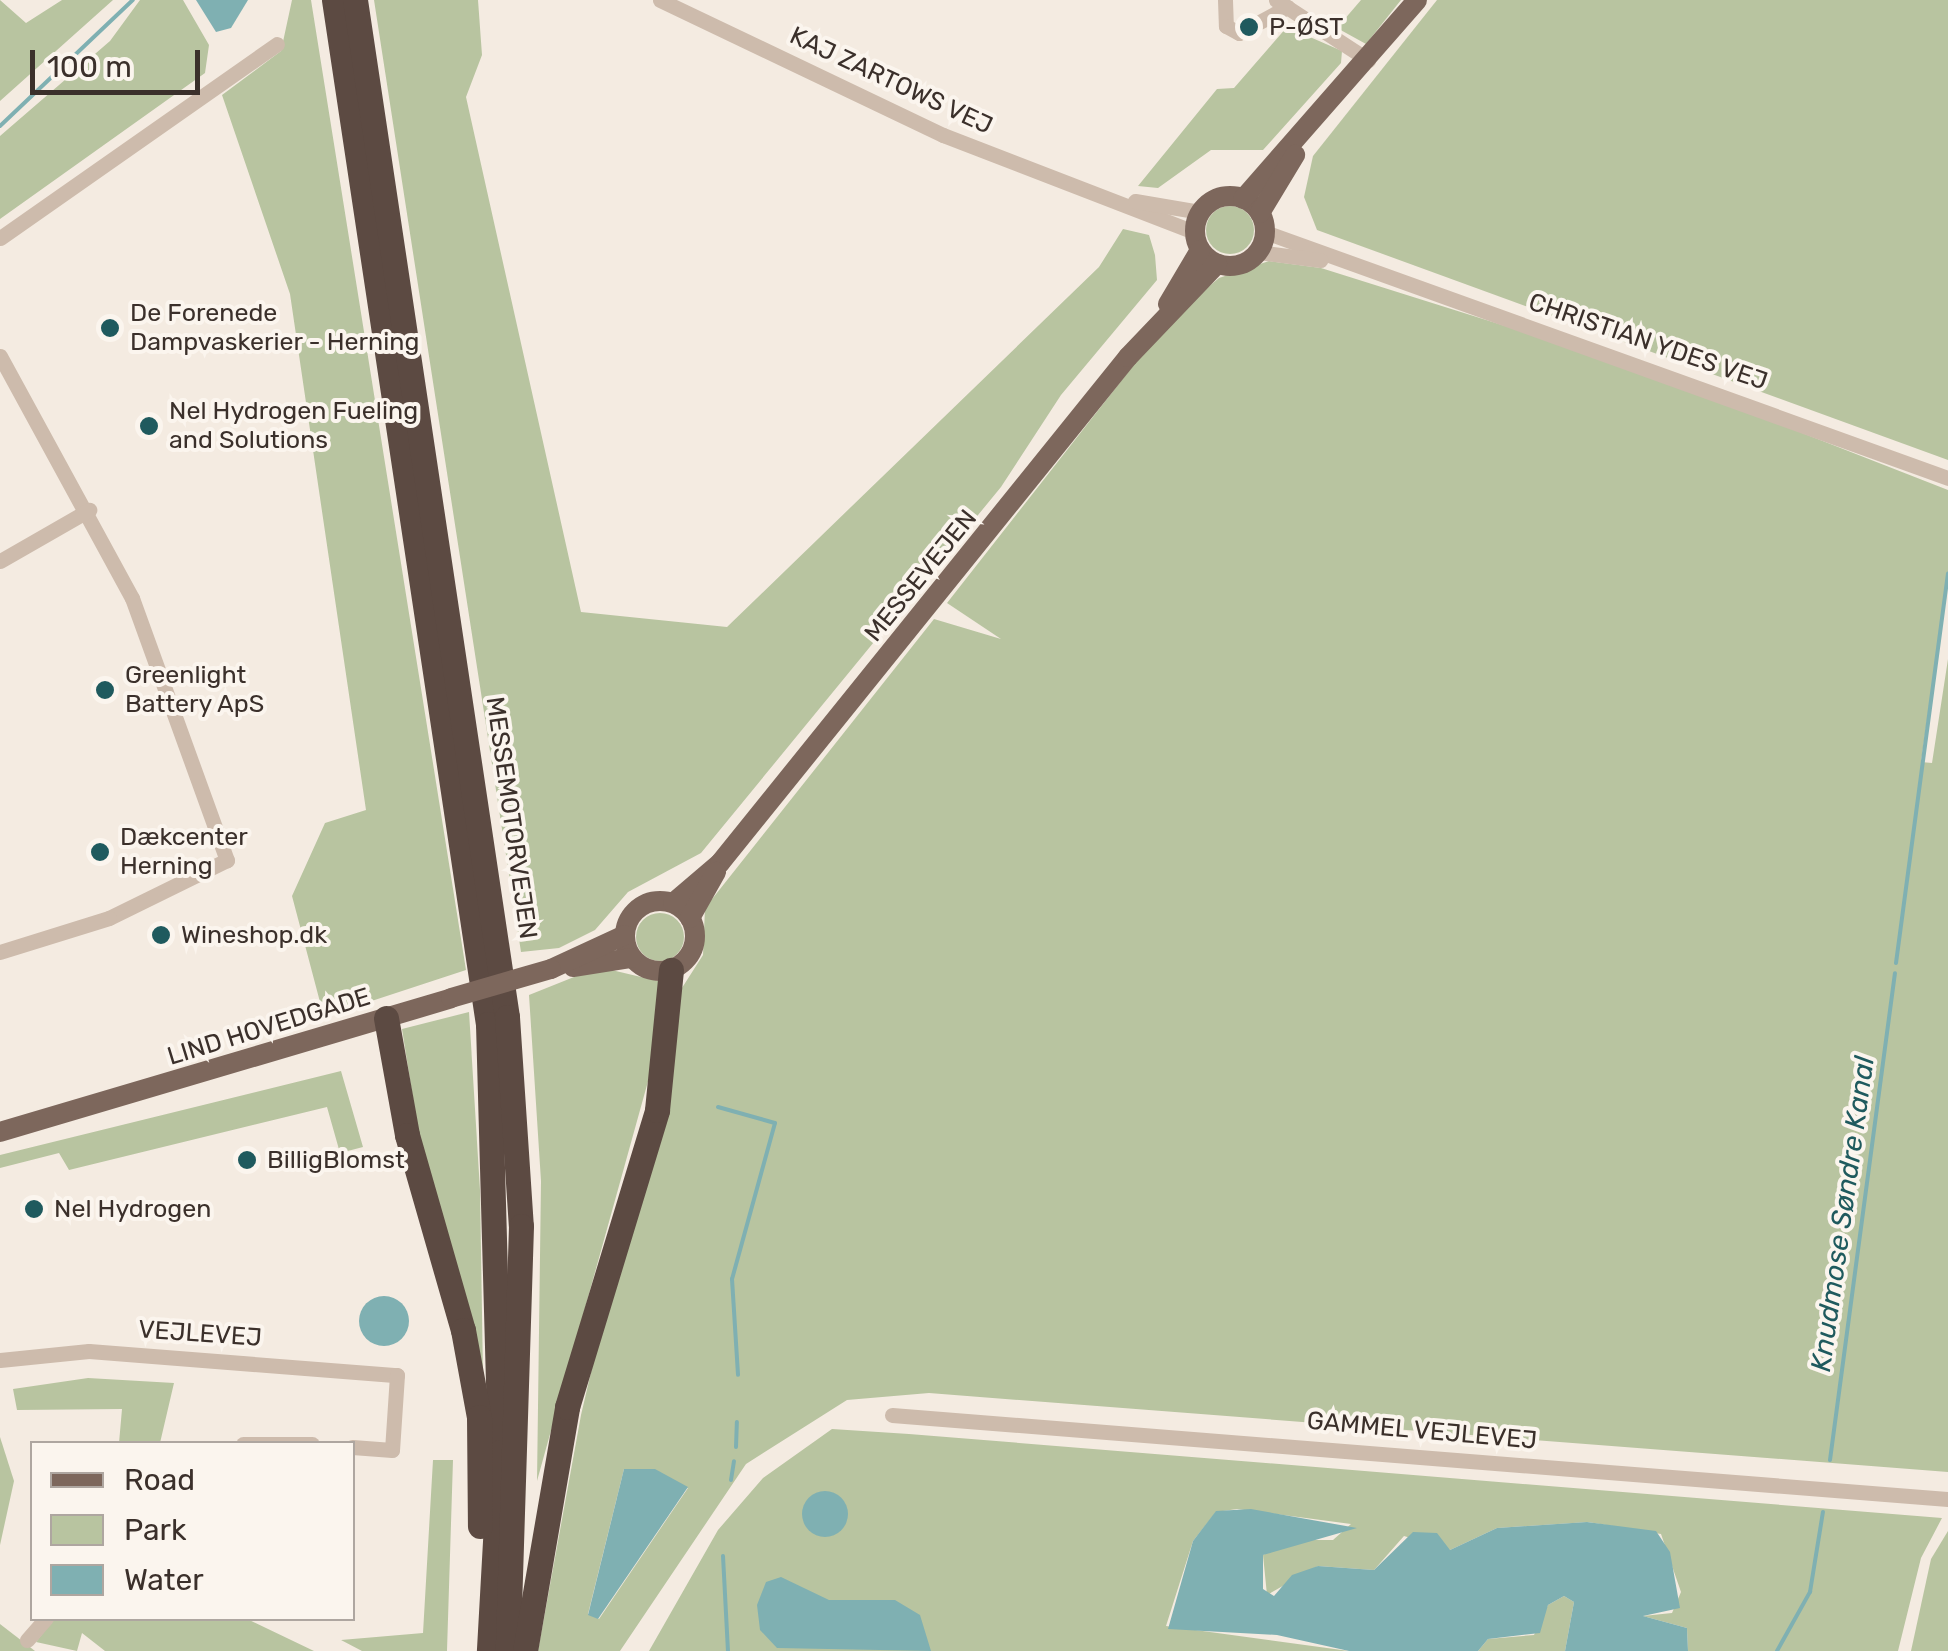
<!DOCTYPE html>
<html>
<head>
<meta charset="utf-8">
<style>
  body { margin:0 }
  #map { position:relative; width:1948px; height:1651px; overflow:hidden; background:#f4ebe1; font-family:Rubik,sans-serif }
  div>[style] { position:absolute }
  .green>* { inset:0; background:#b8c4a0 }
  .round { border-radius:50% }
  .water>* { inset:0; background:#7fb0b2 }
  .stream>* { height:4px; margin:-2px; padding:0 2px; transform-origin:2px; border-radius:2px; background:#7fb0b2 }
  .minor>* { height:15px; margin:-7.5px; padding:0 7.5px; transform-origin:7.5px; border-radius:7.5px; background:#cdbbac }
  .major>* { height:20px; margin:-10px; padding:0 10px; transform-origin:10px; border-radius:10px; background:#7d675c }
  .major>.ring { margin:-10px; padding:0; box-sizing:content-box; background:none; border:20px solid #7d675c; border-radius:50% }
  .highway>* { height:25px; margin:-12.5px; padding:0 12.5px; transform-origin:12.5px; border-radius:12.5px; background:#5c4a42 }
  .major-bridge>* { height:20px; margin:-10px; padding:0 10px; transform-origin:10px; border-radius:10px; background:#7d675c }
  .dots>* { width:28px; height:28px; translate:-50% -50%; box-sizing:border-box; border:5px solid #fbf5ee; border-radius:50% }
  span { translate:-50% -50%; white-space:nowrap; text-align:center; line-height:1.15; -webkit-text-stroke:8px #fbf5ee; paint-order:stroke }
  .poi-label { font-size:25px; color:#3b302b }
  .left { translate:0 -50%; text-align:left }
  .street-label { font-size:25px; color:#3b302b }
  .water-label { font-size:28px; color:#1f5a5e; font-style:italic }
  .legend { position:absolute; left:30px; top:1441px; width:325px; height:180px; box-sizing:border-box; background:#fbf5ee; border:2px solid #aea6a0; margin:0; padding:12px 18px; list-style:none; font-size:30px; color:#3b302b }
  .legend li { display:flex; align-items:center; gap:20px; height:50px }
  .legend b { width:50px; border:2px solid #aea6a0 }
  .scale { position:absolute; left:30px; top:50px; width:170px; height:45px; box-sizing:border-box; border:5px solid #3b302b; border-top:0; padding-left:12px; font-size:30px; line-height:35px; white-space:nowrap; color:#3b302b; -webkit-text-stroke:8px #fbf5ee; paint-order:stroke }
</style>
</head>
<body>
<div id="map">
  <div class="green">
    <i style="clip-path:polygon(0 0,26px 23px,62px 0,113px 0,0 101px)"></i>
    <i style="clip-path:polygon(140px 0,183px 0,209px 45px,205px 73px,0 219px,0 136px,110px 41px)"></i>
    <i style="clip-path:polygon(292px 0,311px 0,466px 970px,332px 1014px,320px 1002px,292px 896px,325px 823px,366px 810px,290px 294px,222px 95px,281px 51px)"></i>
    <i style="clip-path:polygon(374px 0,478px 0,482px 55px,466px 97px,581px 612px,727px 627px,1099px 267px,1123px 229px,1149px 235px,1155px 255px,1157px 280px,1061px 395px,1001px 487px,701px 853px,628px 892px,595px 930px,559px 948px,521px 952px)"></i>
    <i style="clip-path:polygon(1361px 0,1401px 0,1366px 44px,1337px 28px)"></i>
    <i style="clip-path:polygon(1437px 0,1948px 0,1948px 460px,1317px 230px,1304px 197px,1313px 156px)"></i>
    <i style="clip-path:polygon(1287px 27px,1342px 51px,1341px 63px,1263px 150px,1211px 150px,1158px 188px,1138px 186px,1217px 89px,1234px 88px)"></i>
    <i class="round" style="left:1206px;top:206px;width:48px;height:48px"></i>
    <i style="clip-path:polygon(evenodd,1269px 261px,1321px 268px,1626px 364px,1948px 490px,1948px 573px,1921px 762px,1932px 763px,1948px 659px,1948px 1472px,929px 1393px,847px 1400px,746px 1464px,620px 1651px,538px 1651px,581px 1415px,680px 991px,703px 955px,705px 908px,934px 619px,1001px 639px,947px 603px,1169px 320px,1219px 278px,1269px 261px,624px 1469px,688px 1488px,599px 1619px,588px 1614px,624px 1469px)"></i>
    <i class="round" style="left:636px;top:913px;width:48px;height:48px"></i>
    <i style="clip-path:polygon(599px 967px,662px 982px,657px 1049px,537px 1481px,541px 1181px,529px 995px)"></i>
    <i style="clip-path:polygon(469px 1012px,480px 1190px,483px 1374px,418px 1130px,402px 1029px)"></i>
    <i style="clip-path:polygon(341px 1071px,363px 1147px,340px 1153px,327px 1107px,69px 1170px,59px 1153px,0 1168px,0 1155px)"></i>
    <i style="clip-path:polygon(88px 1378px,174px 1383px,160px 1443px,119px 1443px,122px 1409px,17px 1410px,13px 1389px)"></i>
    <i style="clip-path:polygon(832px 1429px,909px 1434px,1942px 1518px,1921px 1558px,1898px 1651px,1688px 1651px,1687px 1628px,1643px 1616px,1672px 1613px,1681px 1592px,1661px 1534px,1588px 1522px,1497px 1528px,1450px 1550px,1404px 1536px,1374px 1570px,1318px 1566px,1267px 1595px,1263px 1555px,1295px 1540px,1333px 1540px,1351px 1524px,1237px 1509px,1216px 1512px,1193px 1541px,1166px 1626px,1349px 1651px,649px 1651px,718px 1530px,763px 1478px)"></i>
    <i style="clip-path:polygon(0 1437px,14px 1481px,0 1545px)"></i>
    <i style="clip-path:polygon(433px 1460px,453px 1460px,447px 1651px,362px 1651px,341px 1640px,423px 1633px)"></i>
    <i style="clip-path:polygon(1948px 1531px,1948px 1651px,1911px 1651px,1931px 1559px)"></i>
    <i style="clip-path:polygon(1564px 1596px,1574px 1602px,1565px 1651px,1478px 1651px,1488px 1639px,1534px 1635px,1548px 1605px)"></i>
    <i style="clip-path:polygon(245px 1618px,314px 1651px,105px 1651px,82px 1633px,77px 1651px,36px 1642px,54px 1619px)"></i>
    <i style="clip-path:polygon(0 1624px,35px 1651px,0 1651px)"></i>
  </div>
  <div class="water">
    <i style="clip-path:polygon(196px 0,248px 0,231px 28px,216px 32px)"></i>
    <i class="round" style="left:359px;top:1296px;width:50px;height:50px"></i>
    <i style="clip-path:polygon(624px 1469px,655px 1469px,688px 1487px,598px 1619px,588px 1615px)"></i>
    <i class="round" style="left:802px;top:1491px;width:46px;height:46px"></i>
    <i style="clip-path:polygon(1251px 1509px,1357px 1528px,1263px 1555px,1263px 1589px,1274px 1596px,1292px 1575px,1318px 1566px,1374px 1570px,1413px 1532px,1437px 1533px,1450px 1550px,1497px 1528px,1587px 1522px,1656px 1531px,1670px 1552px,1680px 1608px,1643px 1616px,1687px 1628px,1688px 1651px,1565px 1651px,1574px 1602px,1564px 1596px,1548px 1605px,1540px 1633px,1488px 1639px,1478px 1651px,1349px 1651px,1277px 1635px,1168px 1629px,1193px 1541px,1216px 1511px)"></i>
    <i style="clip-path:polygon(781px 1577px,829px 1600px,895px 1600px,920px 1615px,931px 1651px,777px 1648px,760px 1630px,757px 1605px,766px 1582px)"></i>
  </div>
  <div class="stream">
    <i style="left:0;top:126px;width:183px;rotate:-43.5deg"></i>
    <i style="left:1896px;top:963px;width:393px;rotate:-82.4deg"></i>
    <i style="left:718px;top:1107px;width:59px;rotate:15.7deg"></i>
    <i style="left:775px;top:1123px;width:162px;rotate:105.4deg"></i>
    <i style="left:732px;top:1279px;width:96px;rotate:86.4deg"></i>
    <i style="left:736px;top:1447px;width:25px;rotate:-88deg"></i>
    <i style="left:1830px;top:1460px;width:491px;rotate:-82.4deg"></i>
    <i style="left:731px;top:1480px;width:19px;rotate:-81deg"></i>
    <i style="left:723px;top:1556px;width:95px;rotate:87deg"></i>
    <i style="left:1777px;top:1651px;width:68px;rotate:-60.8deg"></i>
    <i style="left:1810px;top:1592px;width:81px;rotate:-80.8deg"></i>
  </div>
  <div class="minor">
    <i style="left:660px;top:0;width:314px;rotate:25.5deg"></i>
    <i style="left:943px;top:135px;width:270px;rotate:21.1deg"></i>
    <i style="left:1225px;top:0;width:26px;rotate:88deg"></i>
    <i style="left:1226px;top:26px;width:15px;rotate:28deg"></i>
    <i style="left:1239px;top:33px;width:55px;rotate:-28.4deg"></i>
    <i style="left:1276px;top:0;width:110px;rotate:33.1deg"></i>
    <i style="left:1135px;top:201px;width:67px;rotate:9.5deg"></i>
    <i style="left:1265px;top:232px;width:726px;rotate:19.81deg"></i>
    <i style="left:0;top:238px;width:338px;rotate:-35deg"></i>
    <i style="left:1258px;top:252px;width:63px;rotate:7.4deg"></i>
    <i style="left:0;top:356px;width:276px;rotate:61.4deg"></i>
    <i style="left:132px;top:598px;width:279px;rotate:70.1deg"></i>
    <i style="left:227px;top:860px;width:131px;rotate:153.8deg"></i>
    <i style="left:109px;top:918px;width:114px;rotate:162.7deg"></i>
    <i style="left:0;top:561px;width:103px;rotate:-29.8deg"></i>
    <i style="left:0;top:1360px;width:89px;rotate:-5.8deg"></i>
    <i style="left:89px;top:1351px;width:309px;rotate:4.5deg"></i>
    <i style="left:397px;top:1375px;width:75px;rotate:93.8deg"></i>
    <i style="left:392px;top:1450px;width:40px;rotate:-175.7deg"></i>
    <i style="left:892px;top:1415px;width:1059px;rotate:4.55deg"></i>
    <i style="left:243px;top:1444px;width:69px"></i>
    <i style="left:27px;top:1640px;width:29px;rotate:-49deg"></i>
  </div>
  <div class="major">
    <i class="ring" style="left:1195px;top:196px;width:50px;height:50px"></i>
    <i style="left:1243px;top:199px;width:264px;rotate:-48.8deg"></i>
    <i style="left:1260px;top:213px;width:68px;rotate:-58.9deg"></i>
    <i style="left:1168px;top:304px;width:63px;rotate:-59.3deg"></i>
    <i class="ring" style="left:625px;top:901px;width:50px;height:50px"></i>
    <i style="left:673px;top:903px;width:62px;rotate:-40.4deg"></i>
    <i style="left:720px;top:863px;width:650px;rotate:-51.12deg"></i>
    <i style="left:1128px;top:357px;width:129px;rotate:-46.3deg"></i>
    <i style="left:690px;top:918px;width:53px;rotate:-60.5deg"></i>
    <i style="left:573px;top:967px;width:59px;rotate:-8.8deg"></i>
    <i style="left:551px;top:969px;width:81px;rotate:-24.7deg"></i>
    <i style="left:0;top:1132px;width:470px;rotate:-16.5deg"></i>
  </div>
  <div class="highway">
    <i style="left:334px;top:0;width:1036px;rotate:81.45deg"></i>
    <i style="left:488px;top:1024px;width:428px;rotate:88.4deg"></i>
    <i style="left:500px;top:1452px;width:199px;rotate:93.2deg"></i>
    <i style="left:355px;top:0;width:1028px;rotate:81.5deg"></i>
    <i style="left:507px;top:1017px;width:209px;rotate:86.2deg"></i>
    <i style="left:521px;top:1226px;width:425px;rotate:91.8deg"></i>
    <i style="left:386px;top:1018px;width:119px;rotate:79.8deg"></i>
    <i style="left:407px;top:1135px;width:203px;rotate:74deg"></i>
    <i style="left:463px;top:1330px;width:88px;rotate:79.6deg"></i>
    <i style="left:479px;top:1417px;width:109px;rotate:89.5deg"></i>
    <i style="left:525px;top:1651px;width:248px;rotate:-80.2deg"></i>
    <i style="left:567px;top:1407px;width:310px;rotate:-73.1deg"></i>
    <i style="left:657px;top:1110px;width:141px;rotate:-84.3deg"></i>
  </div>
  <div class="major-bridge">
    <i style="left:451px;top:998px;width:104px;rotate:-16.2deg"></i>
  </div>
  <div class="dots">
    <i style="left:1249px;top:27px;background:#1f5a5e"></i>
    <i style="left:110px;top:328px;background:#1f5a5e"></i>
    <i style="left:149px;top:426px;background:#1f5a5e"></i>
    <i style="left:105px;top:690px;background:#1f5a5e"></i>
    <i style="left:100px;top:852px;background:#1f5a5e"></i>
    <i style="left:161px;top:935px;background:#1f5a5e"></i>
    <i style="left:247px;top:1160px;background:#1f5a5e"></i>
    <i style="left:34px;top:1209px;background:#1f5a5e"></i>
  </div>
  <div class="poi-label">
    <span class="left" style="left:1269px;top:27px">P-ØST</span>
    <span class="left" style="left:130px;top:328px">De Forenede<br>Dampvaskerier - Herning</span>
    <span class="left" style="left:169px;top:426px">Nel Hydrogen Fueling<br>and Solutions</span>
    <span class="left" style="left:125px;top:690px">Greenlight<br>Battery ApS</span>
    <span class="left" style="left:120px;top:852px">Dækcenter<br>Herning</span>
    <span class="left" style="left:181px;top:935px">Wineshop.dk</span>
    <span class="left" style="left:267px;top:1160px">BilligBlomst</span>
    <span class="left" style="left:54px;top:1209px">Nel Hydrogen</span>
  </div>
  <div class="street-label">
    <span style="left:891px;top:81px;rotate:25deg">KAJ ZARTOWS VEJ</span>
    <span style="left:1648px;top:342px;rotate:19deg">CHRISTIAN YDES VEJ</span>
    <span style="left:921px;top:576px;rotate:-51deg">MESSEVEJEN</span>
    <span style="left:511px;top:818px;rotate:82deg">MESSEMOTORVEJEN</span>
    <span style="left:269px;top:1027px;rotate:-17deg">LIND HOVEDGADE</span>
    <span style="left:200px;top:1334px;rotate:4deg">VEJLEVEJ</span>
    <span style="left:1422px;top:1431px;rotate:5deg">GAMMEL VEJLEVEJ</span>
  </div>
  <div class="water-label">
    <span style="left:1843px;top:1214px;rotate:-82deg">Knudmose Søndre Kanal</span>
  </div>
  <ul class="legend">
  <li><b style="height:12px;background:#7d675c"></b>Road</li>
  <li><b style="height:28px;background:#b8c4a0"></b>Park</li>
  <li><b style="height:28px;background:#7fb0b2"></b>Water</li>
  </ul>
  <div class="scale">100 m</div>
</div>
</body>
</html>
